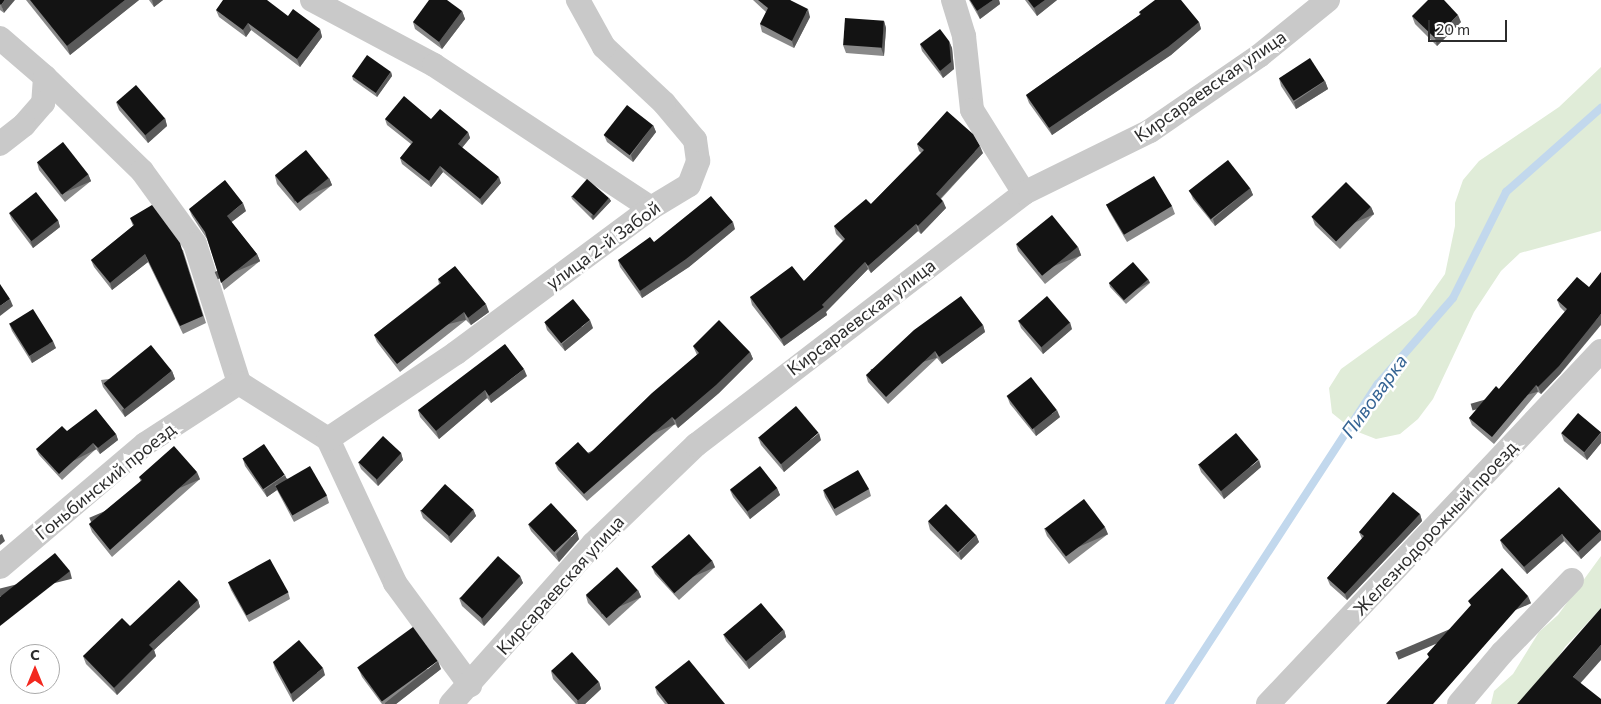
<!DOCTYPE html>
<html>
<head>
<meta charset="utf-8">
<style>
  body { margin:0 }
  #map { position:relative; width:1601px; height:704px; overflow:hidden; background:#fff; font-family:Commissioner,sans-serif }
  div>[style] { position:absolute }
  .green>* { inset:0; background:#e0ecd8 }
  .stream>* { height:8px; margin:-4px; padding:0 4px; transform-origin:4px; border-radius:4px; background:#c2d8ed }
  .street>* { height:24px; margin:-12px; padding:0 12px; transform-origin:12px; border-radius:12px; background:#c9c9c9 }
  .wall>* { inset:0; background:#898989 }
  .shaded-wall>* { inset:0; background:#5a5a5a; transform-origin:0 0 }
  .building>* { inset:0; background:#131313; transform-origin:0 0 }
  span { translate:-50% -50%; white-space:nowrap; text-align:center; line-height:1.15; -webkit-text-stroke:5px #fff; paint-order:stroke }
  .street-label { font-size:18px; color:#2c2c2c }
  .water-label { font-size:19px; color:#356494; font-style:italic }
  .north { position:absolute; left:10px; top:644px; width:50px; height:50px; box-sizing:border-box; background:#fff; border:1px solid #ababab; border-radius:50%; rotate:0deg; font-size:14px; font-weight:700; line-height:20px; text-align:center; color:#2c2c2c }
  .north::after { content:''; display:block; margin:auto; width:18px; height:22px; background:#f3281f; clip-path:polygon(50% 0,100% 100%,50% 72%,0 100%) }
  .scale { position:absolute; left:1428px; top:20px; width:79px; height:22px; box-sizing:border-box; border:2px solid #2c2c2c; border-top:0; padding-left:6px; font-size:15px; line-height:18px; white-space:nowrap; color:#2c2c2c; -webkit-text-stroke:4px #fff; paint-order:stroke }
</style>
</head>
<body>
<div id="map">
  <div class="green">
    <i style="clip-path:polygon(1601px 67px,1601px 231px,1520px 253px,1501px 271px,1474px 312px,1433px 399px,1418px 419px,1400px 434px,1376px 439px,1353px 430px,1332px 413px,1329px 388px,1341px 369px,1416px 315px,1445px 274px,1455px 226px,1455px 203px,1463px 180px,1479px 161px,1559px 107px)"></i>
    <i style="clip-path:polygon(1601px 556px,1601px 608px,1565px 647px,1526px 704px,1491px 704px,1494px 691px,1513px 674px,1539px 632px,1558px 615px)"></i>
  </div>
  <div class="stream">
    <i style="left:1169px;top:704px;width:382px;rotate:-56.9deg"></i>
    <i style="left:1378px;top:384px;width:114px;rotate:-48.9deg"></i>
    <i style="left:1453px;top:298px;width:119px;rotate:-63.4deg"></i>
    <i style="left:1506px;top:192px;width:127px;rotate:-41.5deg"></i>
  </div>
  <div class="street">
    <i style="left:312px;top:0;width:138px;rotate:28deg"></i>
    <i style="left:434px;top:65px;width:260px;rotate:33.4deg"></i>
    <i style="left:953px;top:0;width:38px;rotate:73deg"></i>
    <i style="left:964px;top:36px;width:74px;rotate:83.8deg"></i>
    <i style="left:972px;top:110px;width:98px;rotate:57.9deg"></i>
    <i style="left:0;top:38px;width:60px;rotate:40.9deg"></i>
    <i style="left:45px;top:77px;width:26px;rotate:94deg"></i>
    <i style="left:43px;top:103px;width:29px;rotate:131deg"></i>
    <i style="left:24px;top:125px;width:31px;rotate:142deg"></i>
    <i style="left:45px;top:77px;width:135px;rotate:44.1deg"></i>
    <i style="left:142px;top:171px;width:90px;rotate:54deg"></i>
    <i style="left:195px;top:244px;width:146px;rotate:72.4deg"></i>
    <i style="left:239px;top:383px;width:105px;rotate:32.2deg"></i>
    <i style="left:328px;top:439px;width:159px;rotate:65deg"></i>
    <i style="left:395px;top:583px;width:127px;rotate:53.7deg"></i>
    <i style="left:328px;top:439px;width:154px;rotate:-33.9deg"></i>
    <i style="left:456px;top:353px;width:243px;rotate:-36.6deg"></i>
    <i style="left:651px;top:208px;width:44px;rotate:-31.2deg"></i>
    <i style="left:689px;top:185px;width:26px;rotate:-69deg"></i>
    <i style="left:698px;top:161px;width:21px;rotate:-98deg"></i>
    <i style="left:695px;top:140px;width:48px;rotate:-130deg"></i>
    <i style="left:664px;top:103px;width:82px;rotate:-137deg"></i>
    <i style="left:604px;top:47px;width:54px;rotate:-119deg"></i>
    <i style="left:0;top:567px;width:190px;rotate:-40.3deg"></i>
    <i style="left:145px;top:444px;width:112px;rotate:-33deg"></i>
    <i style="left:451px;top:704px;width:214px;rotate:-48.4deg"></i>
    <i style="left:593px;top:544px;width:143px;rotate:-43.9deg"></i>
    <i style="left:696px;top:445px;width:414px;rotate:-37.5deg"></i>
    <i style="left:1024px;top:193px;width:140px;rotate:-26.2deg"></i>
    <i style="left:1150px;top:131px;width:132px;rotate:-34.5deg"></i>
    <i style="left:1259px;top:56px;width:89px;rotate:-39.1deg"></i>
    <i style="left:1268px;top:704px;width:485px;rotate:-46.7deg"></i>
    <i style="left:1459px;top:704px;width:67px;rotate:-49.9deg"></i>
    <i style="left:1502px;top:653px;width:101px;rotate:-46.2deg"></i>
  </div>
  <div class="wall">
    <i style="clip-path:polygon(0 0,4px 13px,0 10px)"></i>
    <i style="clip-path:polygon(26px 0,139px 0,70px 55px)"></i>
    <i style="clip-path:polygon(149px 0,163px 0,154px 7px)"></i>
    <i style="clip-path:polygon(753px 0,790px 0,810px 17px,794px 48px,762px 32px,760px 24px,766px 12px)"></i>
    <i style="clip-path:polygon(969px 0,999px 0,1000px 4px,980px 19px)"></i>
    <i style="clip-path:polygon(1025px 0,1057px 0,1037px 16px)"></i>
    <i style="clip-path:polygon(216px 10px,288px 16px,320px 29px,322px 37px,300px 67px,251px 30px,246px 37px,219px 17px)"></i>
    <i style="clip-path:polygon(462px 11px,465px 19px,442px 49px,415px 29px,413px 22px)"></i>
    <i style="clip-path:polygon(1139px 12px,1199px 22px,1201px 29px,1171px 55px,1052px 135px,1029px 103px,1026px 95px,1140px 15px)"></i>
    <i style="clip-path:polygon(1412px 16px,1461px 22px,1437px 46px,1415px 24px)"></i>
    <i style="clip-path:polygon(884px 21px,886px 28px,884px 56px,846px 53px,843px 45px)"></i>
    <i style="clip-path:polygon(949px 41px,952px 48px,954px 69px,943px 78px,922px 51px,920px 44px)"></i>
    <i style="clip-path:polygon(391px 72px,392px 76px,377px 97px,353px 80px,352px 76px)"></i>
    <i style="clip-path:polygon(1279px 78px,1325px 81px,1328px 89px,1296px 109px,1281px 86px)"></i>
    <i style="clip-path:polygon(116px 102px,165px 118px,167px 126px,148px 143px,119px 110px)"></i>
    <i style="clip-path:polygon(385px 119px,431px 119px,468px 132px,470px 138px,462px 148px,501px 183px,482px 205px,443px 172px,431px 187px,402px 164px,400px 158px,411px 144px,387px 125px)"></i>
    <i style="clip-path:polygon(653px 125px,656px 132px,633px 162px,607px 142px,604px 135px)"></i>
    <i style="clip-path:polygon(917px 144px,983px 153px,941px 199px,946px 208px,921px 234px,918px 231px,871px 273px,868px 269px,826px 312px,827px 315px,784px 346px,752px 305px,750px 297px,804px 281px,843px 241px,836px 234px,834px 226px,871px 204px,921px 153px,919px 151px)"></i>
    <i style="clip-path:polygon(37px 162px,88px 174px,91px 181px,65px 202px,39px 170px)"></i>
    <i style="clip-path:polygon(275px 176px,329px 178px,332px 185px,300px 211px,277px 184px)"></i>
    <i style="clip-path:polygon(1250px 188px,1253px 195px,1215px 226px,1193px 199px,1190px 192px)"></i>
    <i style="clip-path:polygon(571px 196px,609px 198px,611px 201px,593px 220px,572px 199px)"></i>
    <i style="clip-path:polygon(1106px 204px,1172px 206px,1175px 214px,1127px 242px,1109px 211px)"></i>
    <i style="clip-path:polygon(1371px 207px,1374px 214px,1340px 249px,1315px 225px,1312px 217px)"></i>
    <i style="clip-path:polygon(189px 209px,246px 211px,231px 222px,257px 254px,260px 261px,224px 290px,207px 239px,192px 216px)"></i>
    <i style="clip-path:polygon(9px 213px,58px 220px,60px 227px,33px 248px,12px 220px)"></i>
    <i style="clip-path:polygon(130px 218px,183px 250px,206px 323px,183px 334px,148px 262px,112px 290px,94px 267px,91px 260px,133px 226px)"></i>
    <i style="clip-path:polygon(735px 229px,689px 267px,642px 298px,620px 267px,618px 260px,654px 242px)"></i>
    <i style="clip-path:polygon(1016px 244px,1078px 247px,1081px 255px,1045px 284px,1018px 251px)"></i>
    <i style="clip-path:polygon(1577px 277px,1561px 373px,1541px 394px,1538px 392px,1494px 444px,1472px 425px,1469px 418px,1499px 389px,1565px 312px,1560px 307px,1557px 300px)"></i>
    <i style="clip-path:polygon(438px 279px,489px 312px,471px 325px,466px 320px,400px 372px,377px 342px,374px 335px,439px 284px)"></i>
    <i style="clip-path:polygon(1148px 279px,1150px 283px,1126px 304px,1110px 287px,1109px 283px)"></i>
    <i style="clip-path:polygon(1018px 320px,1072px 329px,1043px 354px,1021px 328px)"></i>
    <i style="clip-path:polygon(9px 323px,56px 348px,32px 363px,12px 331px)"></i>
    <i style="clip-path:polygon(545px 323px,593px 328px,565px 351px,547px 330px)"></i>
    <i style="clip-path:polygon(983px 325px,985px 332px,942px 364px,937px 358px,888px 404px,868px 382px,866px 375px)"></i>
    <i style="clip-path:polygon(693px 346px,750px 352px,753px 359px,719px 393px,678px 428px,675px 424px,587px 501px,558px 470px,555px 463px,589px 454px,697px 355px)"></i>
    <i style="clip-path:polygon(172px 371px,175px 379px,125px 417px,103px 387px,101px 380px)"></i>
    <i style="clip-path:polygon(527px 376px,491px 403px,487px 398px,439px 439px,420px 417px,418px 410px)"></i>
    <i style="clip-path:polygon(1007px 396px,1060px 417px,1036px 436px,1010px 404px)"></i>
    <i style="clip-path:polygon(67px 431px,116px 434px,118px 440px,100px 454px,96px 449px,62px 480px,39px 455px,36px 449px)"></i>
    <i style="clip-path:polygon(1601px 432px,1601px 443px,1587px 460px,1564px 441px,1561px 433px)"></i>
    <i style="clip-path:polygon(758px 437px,821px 440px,784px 472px,761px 445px)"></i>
    <i style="clip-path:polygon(401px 453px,403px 460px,378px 486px,361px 469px,358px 462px)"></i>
    <i style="clip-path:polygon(243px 459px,327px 496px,329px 503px,294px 522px,277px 490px,267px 497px,245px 466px)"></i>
    <i style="clip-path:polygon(1198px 464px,1261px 467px,1224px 499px,1201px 472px)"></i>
    <i style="clip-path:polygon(139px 477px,200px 479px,112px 557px,92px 532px,89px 524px,141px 482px)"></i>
    <i style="clip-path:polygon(777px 488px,780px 495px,750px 519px,733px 497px,730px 490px)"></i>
    <i style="clip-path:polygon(869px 489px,871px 496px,836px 516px,825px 497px,823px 490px)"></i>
    <i style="clip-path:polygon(473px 509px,476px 516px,451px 543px,423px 518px,420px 510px)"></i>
    <i style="clip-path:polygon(1420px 514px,1422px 521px,1347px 600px,1330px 585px,1327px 578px,1362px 539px,1359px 532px)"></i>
    <i style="clip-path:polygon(928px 522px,976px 535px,979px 542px,961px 560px,930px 530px)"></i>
    <i style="clip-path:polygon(528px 524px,579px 539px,559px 562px,531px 531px)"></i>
    <i style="clip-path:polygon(1044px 528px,1108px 534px,1069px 564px,1047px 536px)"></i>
    <i style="clip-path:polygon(1601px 531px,1601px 540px,1581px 559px,1564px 541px,1527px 574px,1503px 548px,1500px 540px)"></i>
    <i style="clip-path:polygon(652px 567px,715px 567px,679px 600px,655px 574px)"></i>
    <i style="clip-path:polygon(520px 576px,523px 583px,484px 626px,462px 606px,459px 598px)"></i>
    <i style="clip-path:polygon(228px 582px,288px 592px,290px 599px,249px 622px,231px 590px)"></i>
    <i style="clip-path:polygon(638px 590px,641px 597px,609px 626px,588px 603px,586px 596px)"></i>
    <i style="clip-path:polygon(198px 600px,200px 607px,154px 650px,156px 656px,117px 695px,86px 664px,83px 656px,130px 626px)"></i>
    <i style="clip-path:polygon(784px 630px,786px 637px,749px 669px,726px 641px,723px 634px)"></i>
    <i style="clip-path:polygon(273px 662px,325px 675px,293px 702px,275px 669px)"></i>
    <i style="clip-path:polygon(441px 669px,396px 704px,382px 704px,362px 677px,359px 670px)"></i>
    <i style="clip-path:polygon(551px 671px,599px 682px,601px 689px,585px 704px,576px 704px,553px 679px)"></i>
    <i style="clip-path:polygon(655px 687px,725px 704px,665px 704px,657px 694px)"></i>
  </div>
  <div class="shaded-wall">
    <i style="clip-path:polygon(5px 0,15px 0,4px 13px,1px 5px)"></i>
    <i style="clip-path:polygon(125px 0,139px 0,70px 55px,67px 46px)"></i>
    <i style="clip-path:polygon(152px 0,163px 0,154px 7px)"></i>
    <i style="clip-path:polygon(993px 0,999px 0,1000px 4px,980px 19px,977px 11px)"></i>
    <i style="clip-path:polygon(1045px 0,1057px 0,1037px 16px,1034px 8px)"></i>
    <i style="clip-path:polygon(808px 9px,810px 17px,794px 48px,792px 41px)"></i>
    <i style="clip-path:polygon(462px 11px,465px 19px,442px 49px,439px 42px)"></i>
    <i style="clip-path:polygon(1458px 15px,1461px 22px,1437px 46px,1435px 38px)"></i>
    <i style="clip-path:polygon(884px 21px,886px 28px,884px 56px,881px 48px)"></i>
    <i style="clip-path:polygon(1199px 22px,1201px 29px,1171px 55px,1052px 135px,1049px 128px)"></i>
    <i style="clip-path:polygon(248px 23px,251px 30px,246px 37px,243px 30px)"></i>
    <i style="clip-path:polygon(320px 29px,322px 37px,300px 67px,297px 59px)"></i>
    <i style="clip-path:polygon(949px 41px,952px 48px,954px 69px,943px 78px,940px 71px)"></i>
    <i style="clip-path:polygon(391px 72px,392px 76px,377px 97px,376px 93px)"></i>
    <i style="clip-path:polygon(1325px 81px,1328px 89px,1296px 109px,1294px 102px)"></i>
    <i style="clip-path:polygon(165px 118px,167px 126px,148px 143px,145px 135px)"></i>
    <i style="clip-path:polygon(653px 125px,656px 132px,633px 162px,631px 155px)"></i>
    <i style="clip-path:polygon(468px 132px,470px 138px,460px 150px,458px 144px)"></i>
    <i style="clip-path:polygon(980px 146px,983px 153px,938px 201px,936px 194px)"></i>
    <i style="clip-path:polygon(440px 166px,443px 172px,431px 187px,429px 181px)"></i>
    <i style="left:88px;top:174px;width:8px;height:33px;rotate:67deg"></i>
    <i style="clip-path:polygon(499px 177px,501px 183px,482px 205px,480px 199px)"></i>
    <i style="left:329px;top:178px;width:8px;height:41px;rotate:67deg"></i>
    <i style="clip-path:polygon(1250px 188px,1253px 195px,1215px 226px,1213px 219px)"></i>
    <i style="clip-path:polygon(609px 198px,611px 201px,593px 220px,591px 216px)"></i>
    <i style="clip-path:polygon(943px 201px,946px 208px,921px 234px,918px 226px)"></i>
    <i style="clip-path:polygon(243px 203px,246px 211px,229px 224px,227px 216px)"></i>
    <i style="left:1371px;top:207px;width:8px;height:49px;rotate:67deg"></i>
    <i style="clip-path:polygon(58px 220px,60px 227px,33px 248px,30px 241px)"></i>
    <i style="clip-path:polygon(733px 222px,735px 229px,689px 267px,642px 298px,640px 291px)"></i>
    <i style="clip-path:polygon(916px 224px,918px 231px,871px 273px,868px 266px)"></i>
    <i style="left:1078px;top:247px;width:9px;height:46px;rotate:69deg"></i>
    <i style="clip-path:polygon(145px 254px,148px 262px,112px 290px,110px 283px)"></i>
    <i style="left:257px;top:254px;width:8px;height:46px;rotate:67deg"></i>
    <i style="clip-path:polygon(865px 262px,868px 269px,826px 312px,827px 315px,784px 346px,781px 339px,822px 305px)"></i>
    <i style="left:1148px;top:279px;width:4px;height:32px;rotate:63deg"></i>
    <i style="clip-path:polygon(10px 299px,13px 306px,0 316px,0 306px)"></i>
    <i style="clip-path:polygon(486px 304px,489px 312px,471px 325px,468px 318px)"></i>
    <i style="left:464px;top:312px;width:8px;height:85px;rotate:76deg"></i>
    <i style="clip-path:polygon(1601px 314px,1601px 325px,1561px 373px,1541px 394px,1538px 387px)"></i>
    <i style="clip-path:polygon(590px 320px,593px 328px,565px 351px,562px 344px)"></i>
    <i style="clip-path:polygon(1070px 322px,1072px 329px,1043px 354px,1041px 347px)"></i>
    <i style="clip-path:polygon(983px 325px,985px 332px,942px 364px,939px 357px)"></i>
    <i style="clip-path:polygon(53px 341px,56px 348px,32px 363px,30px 356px)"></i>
    <i style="left:935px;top:351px;width:7px;height:67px;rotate:74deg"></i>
    <i style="clip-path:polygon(750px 352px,753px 359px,719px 393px,678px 428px,675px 420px)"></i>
    <i style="clip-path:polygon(524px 369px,527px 376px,491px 403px,489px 396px)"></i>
    <i style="clip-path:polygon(172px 371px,175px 379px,125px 417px,122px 410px)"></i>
    <i style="left:1536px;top:385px;width:7px;height:68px;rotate:74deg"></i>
    <i style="clip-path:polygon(485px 390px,487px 398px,439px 439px,436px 431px)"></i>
    <i style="clip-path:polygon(1057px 410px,1060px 417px,1036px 436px,1034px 428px)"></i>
    <i style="left:672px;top:417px;width:8px;height:117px;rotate:67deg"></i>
    <i style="clip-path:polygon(819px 433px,821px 440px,784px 472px,781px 464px)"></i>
    <i style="clip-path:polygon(1601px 433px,1601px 443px,1587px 460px,1584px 453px)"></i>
    <i style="clip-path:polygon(116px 434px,118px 440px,100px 454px,98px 448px)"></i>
    <i style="left:93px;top:443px;width:7px;height:46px;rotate:63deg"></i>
    <i style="clip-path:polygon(401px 453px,403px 460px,378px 486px,376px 479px)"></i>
    <i style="clip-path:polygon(1259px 460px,1261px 467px,1224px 499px,1221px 491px)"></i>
    <i style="left:197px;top:472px;width:8px;height:117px;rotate:67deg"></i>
    <i style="clip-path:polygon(285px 475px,288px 482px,275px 485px,277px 490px,267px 497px,264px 490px)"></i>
    <i style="clip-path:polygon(777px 488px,780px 495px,750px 519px,747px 511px)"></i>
    <i style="clip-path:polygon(473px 509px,476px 516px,451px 543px,448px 536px)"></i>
    <i style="clip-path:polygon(1420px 514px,1422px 521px,1347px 600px,1345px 594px)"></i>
    <i style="left:1105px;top:527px;width:8px;height:49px;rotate:67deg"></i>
    <i style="clip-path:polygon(577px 531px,579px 539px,559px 562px,556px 554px)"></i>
    <i style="clip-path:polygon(1601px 531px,1601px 540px,1581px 559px,1578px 552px)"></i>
    <i style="clip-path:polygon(2px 534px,5px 541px,0 545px,0 535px)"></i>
    <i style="clip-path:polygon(1562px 534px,1564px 541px,1527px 574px,1524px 567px)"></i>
    <i style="clip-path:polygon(976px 535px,979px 542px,961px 560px,959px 553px)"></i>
    <i style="left:712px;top:560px;width:8px;height:49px;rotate:67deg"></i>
    <i style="left:70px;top:571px;width:8px;height:89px;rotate:76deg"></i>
    <i style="clip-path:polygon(520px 576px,523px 583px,484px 626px,481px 618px)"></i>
    <i style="left:638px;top:590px;width:8px;height:43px;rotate:67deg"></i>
    <i style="left:1528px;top:596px;width:8px;height:144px;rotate:67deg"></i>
    <i style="clip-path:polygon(198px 600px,200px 607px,154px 650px,156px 656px,117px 695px,114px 688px,149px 645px)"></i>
    <i style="clip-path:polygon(784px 630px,786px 637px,749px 669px,746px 661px)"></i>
    <i style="clip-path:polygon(1601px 645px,1601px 660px,1577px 687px,1573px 677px)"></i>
    <i style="clip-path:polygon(438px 661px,441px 669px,396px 704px,385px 704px,385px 703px)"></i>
    <i style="clip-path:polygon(323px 668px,325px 675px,293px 702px,291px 694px)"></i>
    <i style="clip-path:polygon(599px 682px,601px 689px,585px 704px,578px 704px,577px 701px)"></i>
  </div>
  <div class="building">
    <i style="clip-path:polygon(0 0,5px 0,1px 5px,0 4px)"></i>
    <i style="clip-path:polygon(30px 0,125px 0,67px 46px)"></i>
    <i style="clip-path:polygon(223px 0,267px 0,288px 16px,293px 9px,320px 29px,297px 59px,248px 23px,243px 30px,216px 10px)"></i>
    <i style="clip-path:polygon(429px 0,447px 0,462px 11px,439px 42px,413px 22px)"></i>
    <i style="clip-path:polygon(758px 0,790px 0,808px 9px,792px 41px,760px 24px,768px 8px)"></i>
    <i style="clip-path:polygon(970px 0,993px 0,977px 11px)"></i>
    <i style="clip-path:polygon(1028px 0,1045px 0,1034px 8px)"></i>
    <i style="clip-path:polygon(1155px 0,1181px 0,1199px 22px,1168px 47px,1049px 128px,1026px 95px,1141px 14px,1139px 12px)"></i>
    <i style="clip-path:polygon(1428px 0,1444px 0,1458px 15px,1435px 38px,1412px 16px)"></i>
    <i style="left:845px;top:18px;width:39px;height:27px;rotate:4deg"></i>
    <i style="clip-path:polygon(940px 29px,949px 41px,951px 62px,940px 71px,920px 44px)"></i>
    <i style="left:367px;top:55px;width:29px;height:26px;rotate:35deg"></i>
    <i style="left:1310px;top:58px;width:27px;height:37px;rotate:57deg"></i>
    <i style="left:136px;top:85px;width:44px;height:26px;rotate:49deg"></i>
    <i style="clip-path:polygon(404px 96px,431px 119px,440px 109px,468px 132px,458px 144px,499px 177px,480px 199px,440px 166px,429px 181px,400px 158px,413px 142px,385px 119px)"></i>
    <i style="left:627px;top:105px;width:33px;height:38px;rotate:38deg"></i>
    <i style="clip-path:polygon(947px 111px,973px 134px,980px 146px,936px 194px,943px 201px,918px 226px,916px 224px,868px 266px,865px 262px,822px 305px,824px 307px,781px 339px,750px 297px,792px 266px,804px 281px,845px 239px,834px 226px,866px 199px,871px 204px,924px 150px,917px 144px)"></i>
    <i style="left:63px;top:142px;width:41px;height:33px;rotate:52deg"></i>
    <i style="left:306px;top:150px;width:36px;height:40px;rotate:51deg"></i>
    <i style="left:1228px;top:160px;width:36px;height:50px;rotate:52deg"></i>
    <i style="left:1154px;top:176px;width:35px;height:56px;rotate:59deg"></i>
    <i style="left:587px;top:179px;width:29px;height:23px;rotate:41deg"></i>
    <i style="clip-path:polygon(225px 180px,243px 203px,227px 216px,257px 254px,221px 283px,205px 232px,189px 209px)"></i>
    <i style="left:1346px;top:182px;width:35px;height:49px;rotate:45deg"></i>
    <i style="left:36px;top:192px;width:36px;height:34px;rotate:52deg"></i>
    <i style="clip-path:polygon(711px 196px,733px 222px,686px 259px,640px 291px,618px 260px,650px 237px,654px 242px)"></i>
    <i style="clip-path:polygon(152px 205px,180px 243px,203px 316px,180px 326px,145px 254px,110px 283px,91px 260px,134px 225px,130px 218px)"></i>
    <i style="left:1052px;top:215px;width:41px;height:46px;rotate:51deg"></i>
    <i style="left:1133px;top:262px;width:23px;height:32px;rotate:49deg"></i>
    <i style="clip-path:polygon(455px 266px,486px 304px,468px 318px,464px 312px,397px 364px,374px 335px,441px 283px,438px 279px)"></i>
    <i style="clip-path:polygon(1601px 272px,1601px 314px,1559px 366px,1538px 387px,1536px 385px,1492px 437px,1469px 418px,1496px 386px,1499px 389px,1567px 309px,1557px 300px,1577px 277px,1589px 287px)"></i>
    <i style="clip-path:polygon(0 284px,10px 299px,0 306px)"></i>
    <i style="clip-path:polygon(961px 296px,983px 325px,939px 357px,935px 351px,886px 397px,866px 375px,914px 330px)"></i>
    <i style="left:1047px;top:296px;width:35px;height:38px;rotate:49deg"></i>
    <i style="left:573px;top:299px;width:27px;height:37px;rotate:51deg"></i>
    <i style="left:33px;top:309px;width:38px;height:28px;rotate:58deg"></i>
    <i style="clip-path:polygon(719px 320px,750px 352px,716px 385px,675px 420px,672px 417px,584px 494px,555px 463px,578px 442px,589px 454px,652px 393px,699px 353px,693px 346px)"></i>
    <i style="clip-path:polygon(505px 344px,524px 369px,489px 396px,485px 390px,436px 431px,418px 410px)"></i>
    <i style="left:151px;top:345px;width:33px;height:61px;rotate:51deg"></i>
    <i style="left:1031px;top:377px;width:42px;height:31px;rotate:52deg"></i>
    <i style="left:796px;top:406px;width:35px;height:49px;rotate:50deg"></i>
    <i style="clip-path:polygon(96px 409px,116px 434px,98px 448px,93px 443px,59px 474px,36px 449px,62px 426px,67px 431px)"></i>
    <i style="left:1578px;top:413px;width:30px;height:26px;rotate:40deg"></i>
    <i style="left:1236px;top:433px;width:35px;height:49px;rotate:50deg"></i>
    <i style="left:383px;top:436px;width:25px;height:36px;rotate:43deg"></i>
    <i style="left:264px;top:444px;width:37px;height:26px;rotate:56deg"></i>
    <i style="clip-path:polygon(174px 446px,197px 472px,110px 550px,89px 524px,142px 480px,139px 477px)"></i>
    <i style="left:310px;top:466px;width:34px;height:40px;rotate:60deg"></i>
    <i style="left:760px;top:466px;width:28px;height:38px;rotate:52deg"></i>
    <i style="left:858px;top:470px;width:22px;height:40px;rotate:60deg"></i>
    <i style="left:445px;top:484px;width:38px;height:36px;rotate:42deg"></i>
    <i style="clip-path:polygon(1559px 487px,1601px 531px,1578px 552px,1562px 534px,1524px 567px,1500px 540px)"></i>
    <i style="clip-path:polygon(1393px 492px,1420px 514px,1345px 594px,1327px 578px,1364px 536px,1359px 532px)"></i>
    <i style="left:1084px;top:499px;width:35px;height:49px;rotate:53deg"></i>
    <i style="left:551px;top:503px;width:38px;height:31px;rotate:47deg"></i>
    <i style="left:946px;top:504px;width:43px;height:25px;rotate:46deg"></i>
    <i style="left:689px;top:534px;width:35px;height:50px;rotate:49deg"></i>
    <i style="clip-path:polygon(55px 553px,70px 571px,0 626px,0 597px)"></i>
    <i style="left:498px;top:556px;width:30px;height:57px;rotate:42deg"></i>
    <i style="left:270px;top:559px;width:38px;height:48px;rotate:61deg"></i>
    <i style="left:617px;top:567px;width:31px;height:42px;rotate:48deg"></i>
    <i style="clip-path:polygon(1502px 568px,1528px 596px,1433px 704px,1386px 704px,1429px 657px,1427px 654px,1471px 605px,1468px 601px)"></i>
    <i style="clip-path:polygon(179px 580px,198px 600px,149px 645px,153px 649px,114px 688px,83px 656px,122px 618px,130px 626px)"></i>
    <i style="left:761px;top:603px;width:35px;height:49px;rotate:50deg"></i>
    <i style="clip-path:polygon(1601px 608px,1601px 645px,1573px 677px,1601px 699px,1601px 704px,1517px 704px)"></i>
    <i style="left:413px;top:627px;width:42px;height:69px;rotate:54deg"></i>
    <i style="clip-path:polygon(299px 640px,323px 668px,291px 694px,273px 662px)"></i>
    <i style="left:572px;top:652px;width:40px;height:28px;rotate:48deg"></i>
    <i style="clip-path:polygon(689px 660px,725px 704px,668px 704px,655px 687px)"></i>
  </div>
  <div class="street-label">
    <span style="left:1210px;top:86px;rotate:-35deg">Кирсараевская улица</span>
    <span style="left:603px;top:245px;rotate:-36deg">улица 2-й Забой</span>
    <span style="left:861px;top:317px;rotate:-37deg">Кирсараевская улица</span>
    <span style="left:105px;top:481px;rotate:-39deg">Гоньбинский проезд</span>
    <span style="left:1435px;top:528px;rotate:-47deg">Железнодорожный проезд</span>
    <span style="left:560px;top:585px;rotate:-48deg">Кирсараевская улица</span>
  </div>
  <div class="water-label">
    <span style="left:1374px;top:396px;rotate:-54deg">Пивоварка</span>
  </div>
  <div class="north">С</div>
  <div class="scale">20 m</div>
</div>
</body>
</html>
